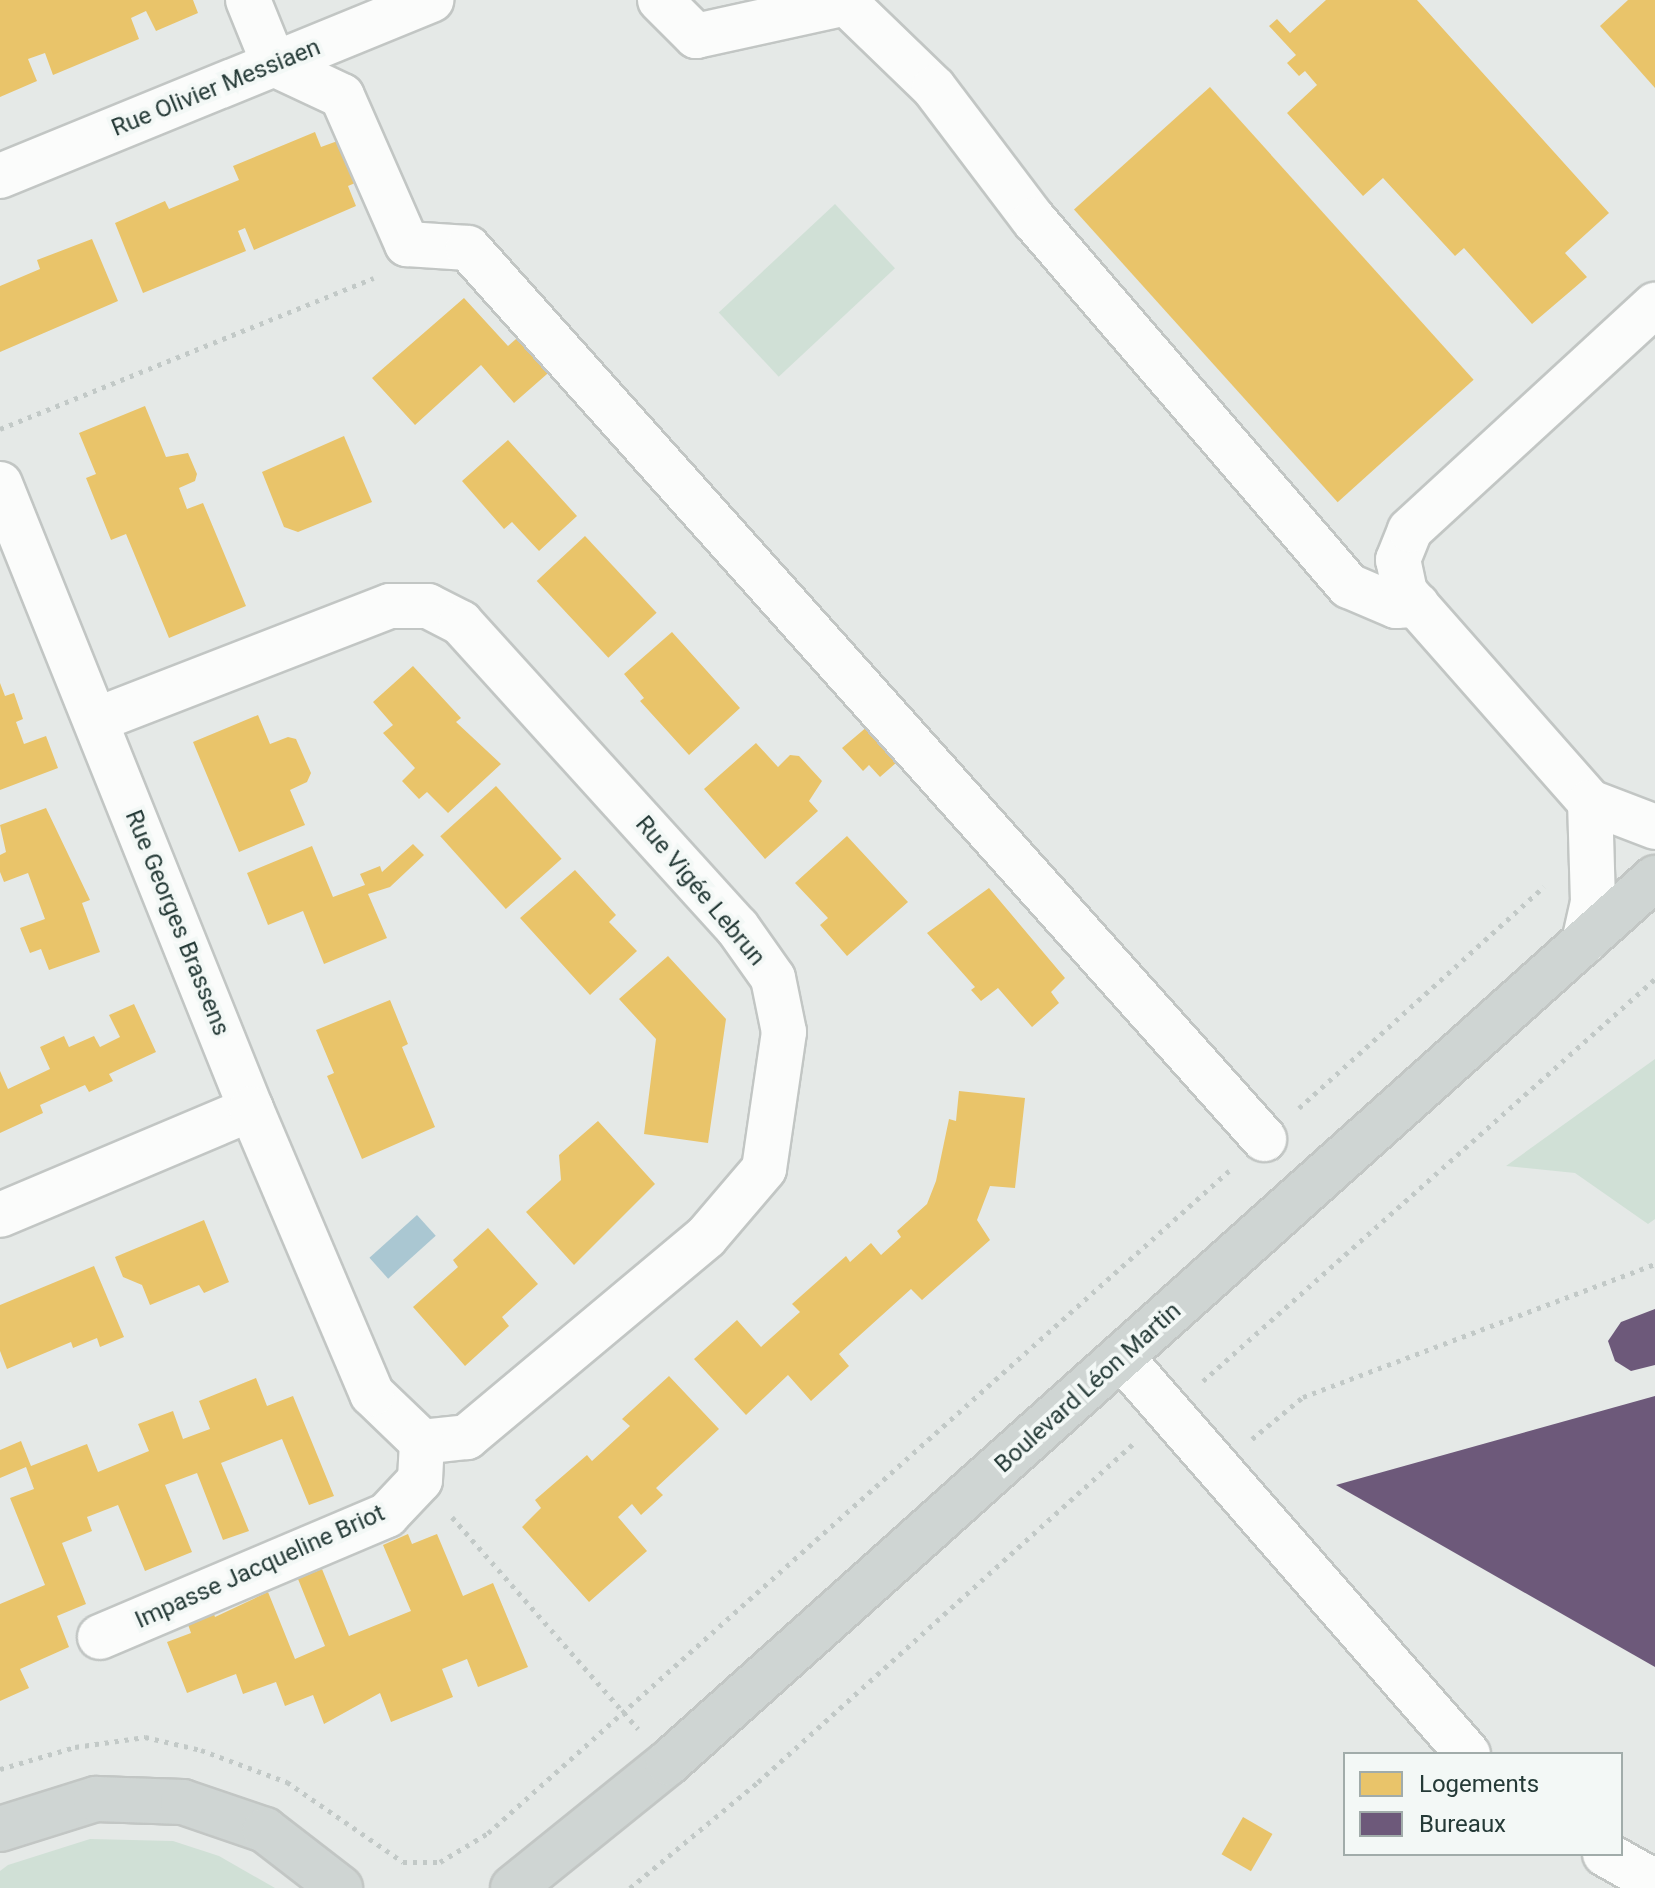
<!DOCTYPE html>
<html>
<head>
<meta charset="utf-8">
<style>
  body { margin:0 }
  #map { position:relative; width:1655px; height:1888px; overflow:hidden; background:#e5e9e7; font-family:Roboto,sans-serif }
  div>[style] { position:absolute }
  .green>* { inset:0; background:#d0e0d6; transform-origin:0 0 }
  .water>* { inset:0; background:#aac7d2; transform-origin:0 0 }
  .homes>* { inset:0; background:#e9c46a; transform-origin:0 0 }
  .offices>* { inset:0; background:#6d597a }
  .path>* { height:5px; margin-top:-2.5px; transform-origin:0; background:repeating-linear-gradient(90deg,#c2c9c7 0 4px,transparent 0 10px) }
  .roads { filter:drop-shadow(2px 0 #c2c6c4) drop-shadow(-2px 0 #c2c6c4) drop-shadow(0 2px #c2c6c4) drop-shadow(0 -2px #c2c6c4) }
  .minor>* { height:44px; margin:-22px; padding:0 22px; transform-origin:22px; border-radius:22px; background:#fbfcfb }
  .major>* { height:44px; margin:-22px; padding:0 22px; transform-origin:22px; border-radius:22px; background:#cfd5d3 }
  span { translate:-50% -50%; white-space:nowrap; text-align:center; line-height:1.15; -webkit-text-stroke:8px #f3f8f6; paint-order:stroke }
  .street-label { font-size:24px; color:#253a37 }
  .legend { position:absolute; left:1343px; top:1752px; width:280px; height:104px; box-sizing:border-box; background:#f3f8f6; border:2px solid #a1acaa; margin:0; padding:10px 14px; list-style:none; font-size:24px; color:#253a37 }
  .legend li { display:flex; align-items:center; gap:16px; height:40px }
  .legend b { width:40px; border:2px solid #a1acaa }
</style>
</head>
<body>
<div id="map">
  <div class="green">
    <i style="left:835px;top:204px;width:88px;height:159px;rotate:47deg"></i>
    <i style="clip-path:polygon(1655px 1059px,1655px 1219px,1648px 1224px,1575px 1173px,1506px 1166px)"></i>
    <i style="clip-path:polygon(90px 1839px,173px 1841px,219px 1856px,275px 1888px,0 1888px,0 1871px,8px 1865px)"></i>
  </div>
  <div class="water">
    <i style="left:417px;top:1215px;width:28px;height:64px;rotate:48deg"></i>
  </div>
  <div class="homes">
    <i style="clip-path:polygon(0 0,193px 0,198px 13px,156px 31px,146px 11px,131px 18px,139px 39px,53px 75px,45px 53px,28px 59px,37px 81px,0 97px)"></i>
    <i style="clip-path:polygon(1326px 0,1417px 0,1609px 213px,1565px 253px,1587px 277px,1532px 324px,1464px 248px,1455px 256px,1383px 178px,1363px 196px,1287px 113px,1317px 85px,1305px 71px,1299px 76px,1287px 63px,1296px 55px,1269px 26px,1277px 19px,1290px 33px)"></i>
    <i style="clip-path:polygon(1628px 0,1655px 0,1655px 88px,1600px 26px)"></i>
    <i style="left:1210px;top:87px;width:394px;height:183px;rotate:48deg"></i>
    <i style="clip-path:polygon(315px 132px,321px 147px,343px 139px,360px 181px,348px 186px,356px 206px,254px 250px,245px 228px,238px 231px,246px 251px,143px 293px,115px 223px,165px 201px,169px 209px,239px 180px,233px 166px)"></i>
    <i style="clip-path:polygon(92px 239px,118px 301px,0 352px,0 286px,40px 269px,37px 260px)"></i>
    <i style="clip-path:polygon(464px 298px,508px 346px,524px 332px,555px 367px,514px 403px,481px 365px,415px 425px,372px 378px)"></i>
    <i style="clip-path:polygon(145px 406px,166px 457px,188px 453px,197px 474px,195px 481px,179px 488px,187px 509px,203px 503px,246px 606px,169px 638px,126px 534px,111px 540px,86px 478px,96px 474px,79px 433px)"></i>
    <i style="clip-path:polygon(344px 436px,372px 502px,298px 532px,284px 527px,262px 472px)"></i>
    <i style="clip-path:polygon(508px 440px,577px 516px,539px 551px,512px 522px,504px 529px,462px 481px)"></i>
    <i style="left:585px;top:536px;width:105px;height:66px;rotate:47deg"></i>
    <i style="clip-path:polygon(672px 632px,740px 708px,689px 755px,640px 701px,644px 698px,624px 674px)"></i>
    <i style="clip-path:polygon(413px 666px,461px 718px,456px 722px,501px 764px,448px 813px,427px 792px,419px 799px,402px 781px,415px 768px,383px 733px,393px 725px,373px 702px)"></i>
    <i style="clip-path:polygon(0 683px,5px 696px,14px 693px,23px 719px,16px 722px,24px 744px,46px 736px,58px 768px,0 790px)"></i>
    <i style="clip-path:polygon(258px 715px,270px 744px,288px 737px,296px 739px,311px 773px,307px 782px,290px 790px,305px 825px,239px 852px,193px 742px)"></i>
    <i style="clip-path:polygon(868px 726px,905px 755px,880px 777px,869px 765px,863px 771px,842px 748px)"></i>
    <i style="clip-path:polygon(756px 743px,778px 767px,790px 755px,799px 756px,822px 781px,809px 801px,818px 811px,765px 859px,704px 789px)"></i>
    <i style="left:496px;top:786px;width:98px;height:75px;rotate:48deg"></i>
    <i style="clip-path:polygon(46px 808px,90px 900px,82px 903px,100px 952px,49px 970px,41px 949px,30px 953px,20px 928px,45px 919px,28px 873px,4px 882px,0 872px,0 855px,6px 852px,0 825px)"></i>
    <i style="clip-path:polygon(847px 836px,908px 902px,847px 956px,820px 925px,828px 918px,795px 883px)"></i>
    <i style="clip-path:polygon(413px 844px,424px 855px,390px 887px,368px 894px,387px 938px,324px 964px,303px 911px,268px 925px,247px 873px,312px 846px,333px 897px,365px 885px,360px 874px,380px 866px,382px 872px)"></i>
    <i style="clip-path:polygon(575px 870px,616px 915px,609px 922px,637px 951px,590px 995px,520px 918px)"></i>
    <i style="clip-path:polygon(989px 888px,1065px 978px,1051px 992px,1059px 1003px,1032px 1027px,998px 988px,981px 1001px,971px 990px,975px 987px,927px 933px)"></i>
    <i style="clip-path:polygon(668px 956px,726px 1019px,708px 1143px,644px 1134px,656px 1039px,619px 999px)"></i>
    <i style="clip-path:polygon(390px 1000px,408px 1044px,402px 1047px,435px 1127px,362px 1159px,327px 1076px,334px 1073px,316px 1030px)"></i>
    <i style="clip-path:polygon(134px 1004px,156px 1052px,109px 1074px,113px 1081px,89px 1092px,85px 1085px,40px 1105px,43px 1113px,0 1133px,0 1071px,8px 1089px,50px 1069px,40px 1047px,64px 1036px,69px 1047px,94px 1036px,100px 1047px,120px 1037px,109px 1015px)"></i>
    <i style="clip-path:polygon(959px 1091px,1025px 1098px,1015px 1188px,990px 1186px,977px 1220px,990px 1240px,922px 1300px,911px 1289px,839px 1354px,849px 1366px,811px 1401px,788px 1375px,746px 1415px,694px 1359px,737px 1320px,761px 1347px,800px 1312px,792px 1304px,846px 1256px,850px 1262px,871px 1243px,881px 1255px,901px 1237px,897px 1231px,927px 1204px,936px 1181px,949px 1119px,956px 1121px)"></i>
    <i style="clip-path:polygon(598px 1121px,655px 1184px,574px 1265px,526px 1212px,561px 1180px,559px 1155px)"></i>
    <i style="clip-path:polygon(204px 1220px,229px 1282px,204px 1293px,199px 1285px,150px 1305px,142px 1285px,123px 1277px,115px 1257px)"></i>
    <i style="clip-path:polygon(488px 1228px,538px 1284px,502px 1317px,509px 1326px,465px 1366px,413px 1307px,458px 1267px,453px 1260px)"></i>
    <i style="clip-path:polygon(94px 1266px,124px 1337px,100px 1347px,97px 1338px,73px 1348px,71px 1342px,7px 1369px,0 1351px,0 1305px)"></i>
    <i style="clip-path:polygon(669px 1376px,719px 1429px,656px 1488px,663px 1495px,641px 1515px,632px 1504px,618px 1517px,647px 1551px,589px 1602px,522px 1527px,541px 1508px,535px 1500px,587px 1455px,592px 1461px,630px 1426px,622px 1419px)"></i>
    <i style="clip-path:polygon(256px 1378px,267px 1406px,293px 1396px,334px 1496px,309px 1505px,282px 1439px,221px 1463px,249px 1531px,223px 1540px,197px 1473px,165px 1485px,192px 1552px,145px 1571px,118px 1505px,87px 1517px,92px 1531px,62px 1543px,86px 1604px,57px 1616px,69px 1647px,20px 1669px,29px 1688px,0 1701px,0 1604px,45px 1585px,10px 1498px,34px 1489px,26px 1467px,0 1478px,0 1450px,21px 1441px,31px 1466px,87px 1444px,98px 1472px,149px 1451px,138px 1424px,173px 1411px,183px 1439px,210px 1429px,199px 1401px)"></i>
    <i style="clip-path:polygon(408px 1534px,412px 1544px,437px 1534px,463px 1596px,493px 1583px,528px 1667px,478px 1687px,467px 1659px,442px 1669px,453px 1697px,391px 1722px,380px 1693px,324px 1724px,313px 1695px,285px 1706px,276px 1682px,243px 1694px,236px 1674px,187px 1693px,167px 1642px,191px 1633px,184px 1613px,210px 1603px,215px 1617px,268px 1592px,295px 1659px,325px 1646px,298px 1579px,322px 1569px,349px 1636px,411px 1611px,383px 1545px)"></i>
    <i style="left:1243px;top:1817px;width:34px;height:43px;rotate:30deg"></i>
  </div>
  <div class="offices">
    <i style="clip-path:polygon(1655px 1309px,1655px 1365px,1631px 1371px,1615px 1361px,1608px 1341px,1621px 1322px)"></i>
    <i style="clip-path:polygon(1655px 1396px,1655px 1667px,1336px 1485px)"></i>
  </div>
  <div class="path">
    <i style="left:0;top:429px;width:403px;rotate:-22deg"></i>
    <i style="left:1299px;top:1108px;width:330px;rotate:-42.1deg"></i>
    <i style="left:1203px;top:1381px;width:605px;rotate:-41.65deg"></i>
    <i style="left:1252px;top:1439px;width:66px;rotate:-39.5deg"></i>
    <i style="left:1303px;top:1397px;width:376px;rotate:-20.7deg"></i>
    <i style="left:452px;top:1517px;width:282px;rotate:48.7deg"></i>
    <i style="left:0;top:1769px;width:78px;rotate:-16.3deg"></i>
    <i style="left:75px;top:1747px;width:71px;rotate:-8.1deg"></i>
    <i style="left:145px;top:1737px;width:57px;rotate:13.1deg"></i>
    <i style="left:201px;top:1750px;width:92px;rotate:20.4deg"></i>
    <i style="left:287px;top:1782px;width:141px;rotate:34.6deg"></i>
    <i style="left:403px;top:1862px;width:37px"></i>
    <i style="left:440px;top:1862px;width:56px;rotate:-31.1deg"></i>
    <i style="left:488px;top:1833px;width:994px;rotate:-41.78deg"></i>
    <i style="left:630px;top:1888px;width:166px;rotate:-39.6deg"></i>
    <i style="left:758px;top:1782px;width:505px;rotate:-42.03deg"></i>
  </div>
  <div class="roads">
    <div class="minor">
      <i style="left:248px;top:0;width:69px;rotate:67.9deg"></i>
      <i style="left:274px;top:64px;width:75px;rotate:25.2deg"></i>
      <i style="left:342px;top:96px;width:162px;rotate:66.3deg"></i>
      <i style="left:407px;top:244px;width:61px;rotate:3.8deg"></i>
      <i style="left:468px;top:248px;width:1195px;rotate:48.22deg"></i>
      <i style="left:660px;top:0;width:51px;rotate:45deg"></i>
      <i style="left:696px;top:36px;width:154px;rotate:-12.4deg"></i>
      <i style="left:846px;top:3px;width:122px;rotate:44deg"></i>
      <i style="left:934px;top:88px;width:166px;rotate:52.9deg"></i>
      <i style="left:1034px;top:220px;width:483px;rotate:49.3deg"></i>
      <i style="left:1349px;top:586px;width:51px;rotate:23.1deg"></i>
      <i style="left:1396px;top:606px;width:21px;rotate:-3deg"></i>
      <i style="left:0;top:176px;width:466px;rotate:-22.2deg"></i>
      <i style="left:0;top:484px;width:674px;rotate:68.12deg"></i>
      <i style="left:251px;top:1109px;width:272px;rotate:157.1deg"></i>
      <i style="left:96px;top:720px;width:315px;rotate:-21.2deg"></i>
      <i style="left:390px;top:606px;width:38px"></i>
      <i style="left:428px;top:606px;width:37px;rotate:27deg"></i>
      <i style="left:461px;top:623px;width:411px;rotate:47.8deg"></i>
      <i style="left:737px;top:927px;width:62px;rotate:54.8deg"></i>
      <i style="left:773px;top:978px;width:55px;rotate:78.5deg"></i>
      <i style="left:784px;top:1032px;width:138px;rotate:98.3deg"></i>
      <i style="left:764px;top:1169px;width:89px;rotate:130.5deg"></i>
      <i style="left:706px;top:1237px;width:312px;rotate:140.1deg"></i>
      <i style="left:467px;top:1437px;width:45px;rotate:173.7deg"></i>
      <i style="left:422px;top:1442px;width:69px;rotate:-136.2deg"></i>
      <i style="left:372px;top:1394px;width:310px;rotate:-113deg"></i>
      <i style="left:1590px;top:802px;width:280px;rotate:-131.4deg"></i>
      <i style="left:1405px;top:592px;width:33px;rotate:-102deg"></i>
      <i style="left:1398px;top:560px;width:32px;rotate:-68deg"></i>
      <i style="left:1410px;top:530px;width:333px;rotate:-42.6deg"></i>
      <i style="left:1584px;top:942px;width:41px;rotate:-77.3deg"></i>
      <i style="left:1593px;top:902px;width:100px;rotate:-91.7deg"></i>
      <i style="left:1590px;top:802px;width:70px;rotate:21deg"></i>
      <i style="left:1122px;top:1358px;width:526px;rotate:48.86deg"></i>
      <i style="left:100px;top:1637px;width:312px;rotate:-23deg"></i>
      <i style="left:387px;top:1515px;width:48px;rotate:-46.7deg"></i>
      <i style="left:420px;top:1480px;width:38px;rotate:-87deg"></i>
      <i style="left:1605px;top:1854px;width:57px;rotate:29.2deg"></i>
    </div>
    <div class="major">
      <i style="left:0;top:1829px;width:101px;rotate:-17.4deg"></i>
      <i style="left:96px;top:1799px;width:87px;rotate:2deg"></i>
      <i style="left:183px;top:1802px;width:87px;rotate:18.9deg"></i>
      <i style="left:265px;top:1830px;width:95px;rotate:37.7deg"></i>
      <i style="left:513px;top:1888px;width:199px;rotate:-38.9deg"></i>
      <i style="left:668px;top:1763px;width:1326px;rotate:-41.88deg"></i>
    </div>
  </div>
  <div class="street-label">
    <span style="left:216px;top:88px;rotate:-22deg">Rue Olivier Messiaen</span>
    <span style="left:700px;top:891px;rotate:50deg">Rue Vigée Lebrun</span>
    <span style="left:177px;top:923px;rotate:68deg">Rue Georges Brassens</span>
    <span style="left:1088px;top:1388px;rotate:-42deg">Boulevard Léon Martin</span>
    <span style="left:260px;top:1567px;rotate:-24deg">Impasse Jacqueline Briot</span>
  </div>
  <ul class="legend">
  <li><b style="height:22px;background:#e9c46a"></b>Logements</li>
  <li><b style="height:22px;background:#6d597a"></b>Bureaux</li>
  </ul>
</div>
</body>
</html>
